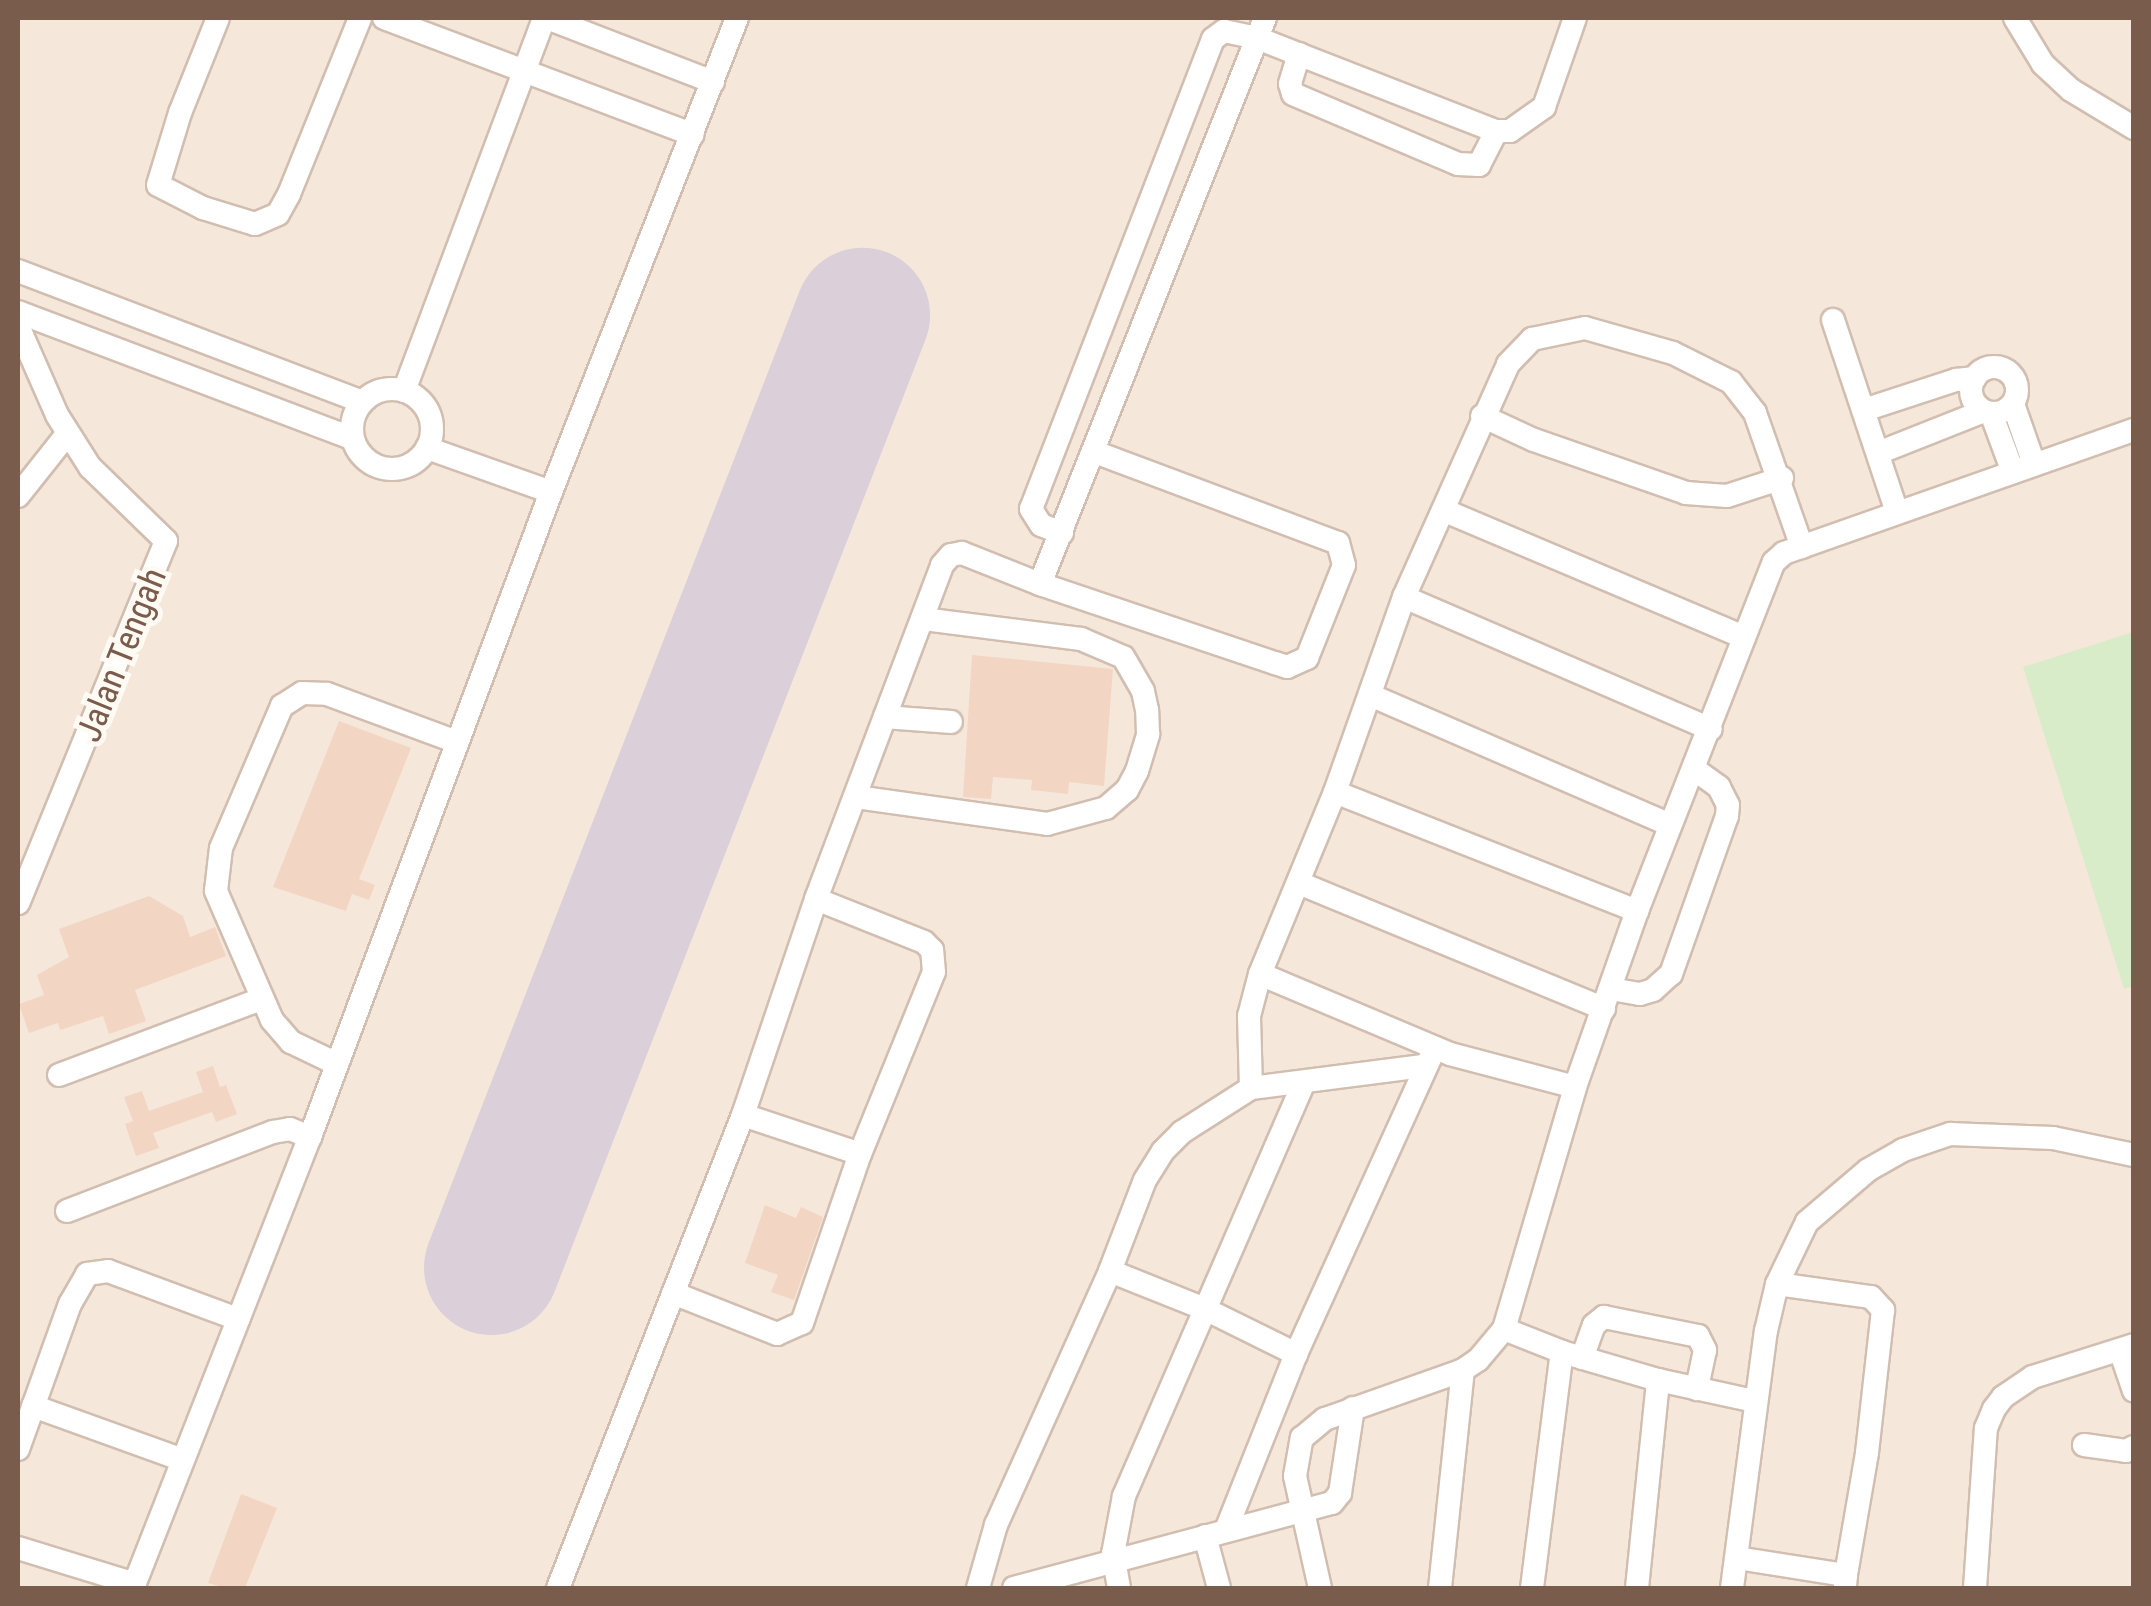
<!DOCTYPE html>
<html>
<head>
<meta charset="utf-8">
<style>
  body { margin:0 }
  #map { position:relative; width:2151px; height:1606px; overflow:hidden; background:#fdf6ec; font-family:"Roboto Condensed",sans-serif }
  div>[style] { position:absolute }
  .residential>* { inset:0; background:#f5e8da; transform-origin:0 0 }
  .green>* { inset:0; background:#d8ecc9 }
  .runway>* { height:135px; margin:-67.5px; padding:0 67.5px; transform-origin:67.5px; border-radius:67.5px; background:#dbcfda }
  .building>* { inset:0; background:#f3d5c3 }
  .roads { filter:drop-shadow(2px 0 #d1beb0) drop-shadow(-2px 0 #d1beb0) drop-shadow(0 2px #d1beb0) drop-shadow(0 -2px #d1beb0) }
  .minor>* { height:22px; margin:-11px; padding:0 11px; transform-origin:11px; border-radius:11px; background:#fff }
  .minor>.ring { margin:-11px; padding:0; box-sizing:content-box; background:none; border:22px solid #fff; border-radius:50% }
  span { translate:-50% -50%; white-space:nowrap; text-align:center; line-height:1.15; -webkit-text-stroke:10px #fffaf3; paint-order:stroke }
  .street-label { font-size:35px; color:#7a5c4d }
  .frame { position:absolute; inset:0; border:20px solid #7a5c4d; pointer-events:none }
</style>
</head>
<body>
<div id="map">
  <div class="residential">
    <i style="left:18px;top:18px;width:2115px;height:1570px"></i>
  </div>
  <div class="green">
    <i style="clip-path:polygon(2133px 632px,2134px 986px,2124px 989px,2023px 667px)"></i>
  </div>
  <div class="runway">
    <i style="left:491px;top:1267px;width:1022px;rotate:-68.71deg"></i>
  </div>
  <div class="building">
    <i style="clip-path:polygon(972px 655px,1113px 669px,1104px 786px,1069px 782px,1068px 794px,1031px 790px,1032px 780px,993px 777px,991px 799px,963px 797px)"></i>
    <i style="clip-path:polygon(339px 721px,411px 748px,359px 879px,375px 885px,369px 900px,352px 894px,346px 911px,273px 887px)"></i>
    <i style="clip-path:polygon(149px 896px,183px 916px,190px 937px,215px 927px,226px 956px,135px 990px,146px 1021px,109px 1034px,103px 1016px,60px 1030px,58px 1023px,29px 1033px,19px 1004px,44px 995px,37px 975px,69px 957px,59px 929px)"></i>
    <i style="clip-path:polygon(213px 1066px,220px 1087px,226px 1085px,237px 1114px,216px 1122px,212px 1112px,153px 1133px,159px 1148px,136px 1156px,125px 1124px,133px 1121px,124px 1097px,142px 1091px,149px 1111px,203px 1092px,196px 1072px)"></i>
    <i style="clip-path:polygon(765px 1205px,796px 1218px,801px 1207px,823px 1217px,794px 1300px,771px 1292px,778px 1275px,745px 1263px)"></i>
    <i style="clip-path:polygon(241px 1494px,277px 1508px,245px 1588px,226px 1588px,208px 1583px)"></i>
  </div>
  <div class="roads">
    <div class="minor">
      <i style="left:218px;top:18px;width:102px;rotate:111.8deg"></i>
      <i style="left:180px;top:113px;width:75px;rotate:107deg"></i>
      <i style="left:158px;top:185px;width:51px;rotate:27.1deg"></i>
      <i style="left:203px;top:208px;width:54px;rotate:17.1deg"></i>
      <i style="left:255px;top:224px;width:25px;rotate:-23deg"></i>
      <i style="left:278px;top:214px;width:23px;rotate:-61deg"></i>
      <i style="left:289px;top:194px;width:190px;rotate:-68deg"></i>
      <i style="left:384px;top:18px;width:330px;rotate:20.7deg"></i>
      <i style="left:547px;top:18px;width:178px;rotate:21.1deg"></i>
      <i style="left:2015px;top:18px;width:54px;rotate:58.7deg"></i>
      <i style="left:2043px;top:64px;width:38px;rotate:43deg"></i>
      <i style="left:2071px;top:90px;width:74px;rotate:31.1deg"></i>
      <i style="left:1299px;top:54px;width:31px;rotate:107deg"></i>
      <i style="left:1290px;top:84px;width:10px;rotate:73deg"></i>
      <i style="left:1293px;top:94px;width:179px;rotate:23deg"></i>
      <i style="left:1458px;top:164px;width:21px;rotate:3deg"></i>
      <i style="left:1479px;top:165px;width:38px;rotate:-63deg"></i>
      <i style="left:18px;top:271px;width:368px;rotate:20.8deg"></i>
      <i style="left:18px;top:312px;width:357px;rotate:20.7deg"></i>
      <i style="left:1833px;top:320px;width:202px;rotate:71.6deg"></i>
      <i style="left:18px;top:326px;width:97px;rotate:66.3deg"></i>
      <i style="left:57px;top:415px;width:62px;rotate:57.6deg"></i>
      <i style="left:90px;top:467px;width:106px;rotate:44.2deg"></i>
      <i style="left:166px;top:541px;width:391px;rotate:112.2deg"></i>
      <i class="ring" style="left:1971px;top:367px;width:24px;height:24px"></i>
      <i class="ring" style="left:352px;top:389px;width:58px;height:58px"></i>
      <i style="left:404px;top:391px;width:398px;rotate:-69.4deg"></i>
      <i style="left:2013px;top:404px;width:64px;rotate:70.7deg"></i>
      <i style="left:1864px;top:410px;width:97px;rotate:-18.1deg"></i>
      <i style="left:1956px;top:380px;width:19px;rotate:-6deg"></i>
      <i style="left:1991px;top:413px;width:63px;rotate:69.6deg"></i>
      <i style="left:1482px;top:416px;width:57px;rotate:24.8deg"></i>
      <i style="left:1534px;top:440px;width:161px;rotate:19.2deg"></i>
      <i style="left:1686px;top:493px;width:41px;rotate:4.2deg"></i>
      <i style="left:1727px;top:496px;width:58px;rotate:-18.1deg"></i>
      <i style="left:427px;top:448px;width:132px;rotate:19.5deg"></i>
      <i style="left:1878px;top:453px;width:114px;rotate:-21.6deg"></i>
      <i style="left:18px;top:496px;width:80px;rotate:-51.6deg"></i>
      <i style="left:1443px;top:510px;width:327px;rotate:22.9deg"></i>
      <i style="left:1062px;top:533px;width:22px;rotate:-159deg"></i>
      <i style="left:1041px;top:525px;width:19px;rotate:-122deg"></i>
      <i style="left:1031px;top:509px;width:504px;rotate:-68.83deg"></i>
      <i style="left:1213px;top:39px;width:14px;rotate:-36deg"></i>
      <i style="left:1224px;top:31px;width:34px;rotate:12deg"></i>
      <i style="left:1257px;top:38px;width:256px;rotate:21.3deg"></i>
      <i style="left:1496px;top:131px;width:14px"></i>
      <i style="left:1510px;top:131px;width:42px;rotate:-35.2deg"></i>
      <i style="left:1544px;top:107px;width:94px;rotate:-70.8deg"></i>
      <i style="left:1040px;top:584px;width:248px;rotate:18.6deg"></i>
      <i style="left:1275px;top:663px;width:13px;rotate:18deg"></i>
      <i style="left:1287px;top:667px;width:22px;rotate:-24deg"></i>
      <i style="left:1307px;top:658px;width:100px;rotate:-68.3deg"></i>
      <i style="left:1344px;top:565px;width:23px;rotate:-105deg"></i>
      <i style="left:1338px;top:543px;width:259px;rotate:-159.5deg"></i>
      <i style="left:1404px;top:597px;width:334px;rotate:23.3deg"></i>
      <i style="left:1370px;top:695px;width:327px;rotate:23.4deg"></i>
      <i style="left:885px;top:717px;width:66px;rotate:4.3deg"></i>
      <i style="left:1335px;top:792px;width:325px;rotate:21.5deg"></i>
      <i style="left:856px;top:797px;width:193px;rotate:8deg"></i>
      <i style="left:1047px;top:824px;width:61px;rotate:-15.2deg"></i>
      <i style="left:1106px;top:808px;width:28px;rotate:-41deg"></i>
      <i style="left:1127px;top:790px;width:21px;rotate:-62deg"></i>
      <i style="left:1137px;top:771px;width:39px;rotate:-73deg"></i>
      <i style="left:1148px;top:734px;width:24px;rotate:-92deg"></i>
      <i style="left:1147px;top:710px;width:19px;rotate:-102deg"></i>
      <i style="left:1143px;top:691px;width:39px;rotate:-120deg"></i>
      <i style="left:1123px;top:657px;width:46px;rotate:-156.8deg"></i>
      <i style="left:1081px;top:639px;width:160px;rotate:-172.8deg"></i>
      <i style="left:1299px;top:883px;width:330px;rotate:22.4deg"></i>
      <i style="left:1260px;top:974px;width:206px;rotate:22.8deg"></i>
      <i style="left:1450px;top:1054px;width:129px;rotate:14.8deg"></i>
      <i style="left:1611px;top:989px;width:29px;rotate:10deg"></i>
      <i style="left:1640px;top:994px;width:14px;rotate:-17deg"></i>
      <i style="left:1653px;top:990px;width:24px;rotate:-42deg"></i>
      <i style="left:1671px;top:974px;width:168px;rotate:-70.5deg"></i>
      <i style="left:1727px;top:816px;width:11px;rotate:-85deg"></i>
      <i style="left:1728px;top:805px;width:20px;rotate:-117deg"></i>
      <i style="left:1719px;top:787px;width:31px;rotate:-144deg"></i>
      <i style="left:335px;top:1063px;width:49px;rotate:-154.5deg"></i>
      <i style="left:291px;top:1042px;width:29px;rotate:-131deg"></i>
      <i style="left:272px;top:1020px;width:141px;rotate:-113.5deg"></i>
      <i style="left:216px;top:891px;width:43px;rotate:-83.4deg"></i>
      <i style="left:221px;top:848px;width:155px;rotate:-66.8deg"></i>
      <i style="left:282px;top:706px;width:24px;rotate:-33deg"></i>
      <i style="left:302px;top:693px;width:25px;rotate:2deg"></i>
      <i style="left:327px;top:694px;width:139px;rotate:20.3deg"></i>
      <i style="left:1423px;top:1066px;width:173px;rotate:172.7deg"></i>
      <i style="left:1251px;top:1088px;width:72px;rotate:-91.6deg"></i>
      <i style="left:1249px;top:1016px;width:43px;rotate:-75.3deg"></i>
      <i style="left:1260px;top:974px;width:197px;rotate:-67.6deg"></i>
      <i style="left:1335px;top:792px;width:207px;rotate:-70.5deg"></i>
      <i style="left:1404px;top:597px;width:255px;rotate:-65.9deg"></i>
      <i style="left:1508px;top:364px;width:35px;rotate:-46deg"></i>
      <i style="left:1532px;top:339px;width:54px;rotate:-11.7deg"></i>
      <i style="left:1585px;top:328px;width:91px;rotate:15.9deg"></i>
      <i style="left:1673px;top:353px;width:65px;rotate:26.6deg"></i>
      <i style="left:1731px;top:382px;width:39px;rotate:52deg"></i>
      <i style="left:1755px;top:413px;width:142px;rotate:70.7deg"></i>
      <i style="left:59px;top:1075px;width:216px;rotate:-20.6deg"></i>
      <i style="left:743px;top:1115px;width:123px;rotate:18.4deg"></i>
      <i style="left:860px;top:1154px;width:196px;rotate:-67.9deg"></i>
      <i style="left:934px;top:972px;width:22px;rotate:-95deg"></i>
      <i style="left:932px;top:950px;width:11px;rotate:-135deg"></i>
      <i style="left:924px;top:942px;width:116px;rotate:-158.3deg"></i>
      <i style="left:67px;top:1211px;width:221px;rotate:-21deg"></i>
      <i style="left:273px;top:1132px;width:17px;rotate:-10deg"></i>
      <i style="left:290px;top:1129px;width:22px;rotate:22deg"></i>
      <i style="left:1110px;top:1271px;width:102px;rotate:21.8deg"></i>
      <i style="left:1205px;top:1309px;width:102px;rotate:26.3deg"></i>
      <i style="left:1777px;top:1284px;width:95px;rotate:7.9deg"></i>
      <i style="left:1871px;top:1297px;width:18px;rotate:47deg"></i>
      <i style="left:1883px;top:1310px;width:144px;rotate:96.4deg"></i>
      <i style="left:1867px;top:1453px;width:124px;rotate:99.8deg"></i>
      <i style="left:673px;top:1293px;width:112px;rotate:21.5deg"></i>
      <i style="left:777px;top:1334px;width:27px;rotate:-24deg"></i>
      <i style="left:802px;top:1323px;width:179px;rotate:-71.1deg"></i>
      <i style="left:1504px;top:1329px;width:62px;rotate:21.6deg"></i>
      <i style="left:1562px;top:1352px;width:100px;rotate:16.3deg"></i>
      <i style="left:1658px;top:1380px;width:98px;rotate:12.3deg"></i>
      <i style="left:2120px;top:1350px;width:43px;rotate:71.1deg"></i>
      <i style="left:1582px;top:1358px;width:35px;rotate:-70deg"></i>
      <i style="left:1594px;top:1325px;width:13px;rotate:-39deg"></i>
      <i style="left:1604px;top:1317px;width:96px;rotate:11.4deg"></i>
      <i style="left:1698px;top:1336px;width:16px;rotate:63deg"></i>
      <i style="left:1705px;top:1350px;width:40px;rotate:102deg"></i>
      <i style="left:33px;top:1406px;width:159px;rotate:19.8deg"></i>
      <i style="left:2084px;top:1445px;width:42px;rotate:8.1deg"></i>
      <i style="left:2126px;top:1451px;width:9px;rotate:-27deg"></i>
      <i style="left:18px;top:1449px;width:154px;rotate:-70.3deg"></i>
      <i style="left:70px;top:1304px;width:34px;rotate:-60deg"></i>
      <i style="left:87px;top:1274px;width:21px;rotate:-8deg"></i>
      <i style="left:108px;top:1271px;width:139px;rotate:20.3deg"></i>
      <i style="left:1226px;top:1530px;width:189px;rotate:-68.3deg"></i>
      <i style="left:1296px;top:1354px;width:336px;rotate:-65.6deg"></i>
      <i style="left:1205px;top:1536px;width:54px;rotate:74.9deg"></i>
      <i style="left:18px;top:1548px;width:122px;rotate:17.1deg"></i>
      <i style="left:1737px;top:1558px;width:110px;rotate:8.9deg"></i>
      <i style="left:1846px;top:1575px;width:11px;rotate:95deg"></i>
      <i style="left:133px;top:1588px;width:484px;rotate:-68.6deg"></i>
      <i style="left:310px;top:1137px;width:689px;rotate:-69.51deg"></i>
      <i style="left:551px;top:492px;width:509px;rotate:-68.57deg"></i>
      <i style="left:558px;top:1588px;width:508px;rotate:-68.64deg"></i>
      <i style="left:743px;top:1115px;width:228px;rotate:-71.3deg"></i>
      <i style="left:816px;top:899px;width:357px;rotate:-69.3deg"></i>
      <i style="left:942px;top:565px;width:13px;rotate:-48deg"></i>
      <i style="left:951px;top:555px;width:11px;rotate:-10deg"></i>
      <i style="left:962px;top:553px;width:84px;rotate:21.7deg"></i>
      <i style="left:1040px;top:584px;width:609px;rotate:-68.32deg"></i>
      <i style="left:978px;top:1588px;width:66px;rotate:-74.1deg"></i>
      <i style="left:996px;top:1525px;width:278px;rotate:-65.8deg"></i>
      <i style="left:1110px;top:1271px;width:97px;rotate:-69deg"></i>
      <i style="left:1145px;top:1180px;width:34px;rotate:-58deg"></i>
      <i style="left:1163px;top:1151px;width:27px;rotate:-45deg"></i>
      <i style="left:1182px;top:1132px;width:82px;rotate:-32.5deg"></i>
      <i style="left:1014px;top:1588px;width:329px;rotate:-15deg"></i>
      <i style="left:1332px;top:1503px;width:13px;rotate:-51deg"></i>
      <i style="left:1340px;top:1493px;width:86px;rotate:-81.3deg"></i>
      <i style="left:1119px;top:1588px;width:35px;rotate:-100deg"></i>
      <i style="left:1113px;top:1554px;width:59px;rotate:-79.3deg"></i>
      <i style="left:1124px;top:1496px;width:451px;rotate:-66.5deg"></i>
      <i style="left:1320px;top:1588px;width:115px;rotate:-102.6deg"></i>
      <i style="left:1295px;top:1476px;width:39px;rotate:-80deg"></i>
      <i style="left:1302px;top:1438px;width:30px;rotate:-40deg"></i>
      <i style="left:1325px;top:1419px;width:146px;rotate:-19.5deg"></i>
      <i style="left:1463px;top:1370px;width:18px;rotate:-34deg"></i>
      <i style="left:1478px;top:1360px;width:40px;rotate:-50deg"></i>
      <i style="left:1504px;top:1329px;width:252px;rotate:-73.6deg"></i>
      <i style="left:1575px;top:1087px;width:187px;rotate:-70.6deg"></i>
      <i style="left:1637px;top:911px;width:375px;rotate:-68.6deg"></i>
      <i style="left:1774px;top:562px;width:13px;rotate:-42deg"></i>
      <i style="left:1784px;top:553px;width:371px;rotate:-19.4deg"></i>
      <i style="left:1440px;top:1588px;width:219px;rotate:-84deg"></i>
      <i style="left:1532px;top:1588px;width:238px;rotate:-82.8deg"></i>
      <i style="left:1637px;top:1588px;width:209px;rotate:-84.2deg"></i>
      <i style="left:1732px;top:1588px;width:259px;rotate:-82.5deg"></i>
      <i style="left:1766px;top:1331px;width:48px;rotate:-76.8deg"></i>
      <i style="left:1777px;top:1284px;width:69px;rotate:-64.2deg"></i>
      <i style="left:1807px;top:1222px;width:80px;rotate:-40.4deg"></i>
      <i style="left:1868px;top:1170px;width:40px;rotate:-29.7deg"></i>
      <i style="left:1903px;top:1150px;width:50px;rotate:-18.8deg"></i>
      <i style="left:1950px;top:1134px;width:103px;rotate:2.2deg"></i>
      <i style="left:2053px;top:1138px;width:83px;rotate:11.9deg"></i>
      <i style="left:1975px;top:1588px;width:160px;rotate:-86.1deg"></i>
      <i style="left:1986px;top:1428px;width:21px;rotate:-67deg"></i>
      <i style="left:1994px;top:1409px;width:15px;rotate:-53deg"></i>
      <i style="left:2003px;top:1397px;width:36px;rotate:-34deg"></i>
      <i style="left:2033px;top:1377px;width:106px;rotate:-17.6deg"></i>
    </div>
  </div>
  <div class="street-label">
    <span style="left:122px;top:655px;rotate:-68deg">Jalan Tengah</span>
  </div>
  <div class="frame"></div>
</div>
</body>
</html>
